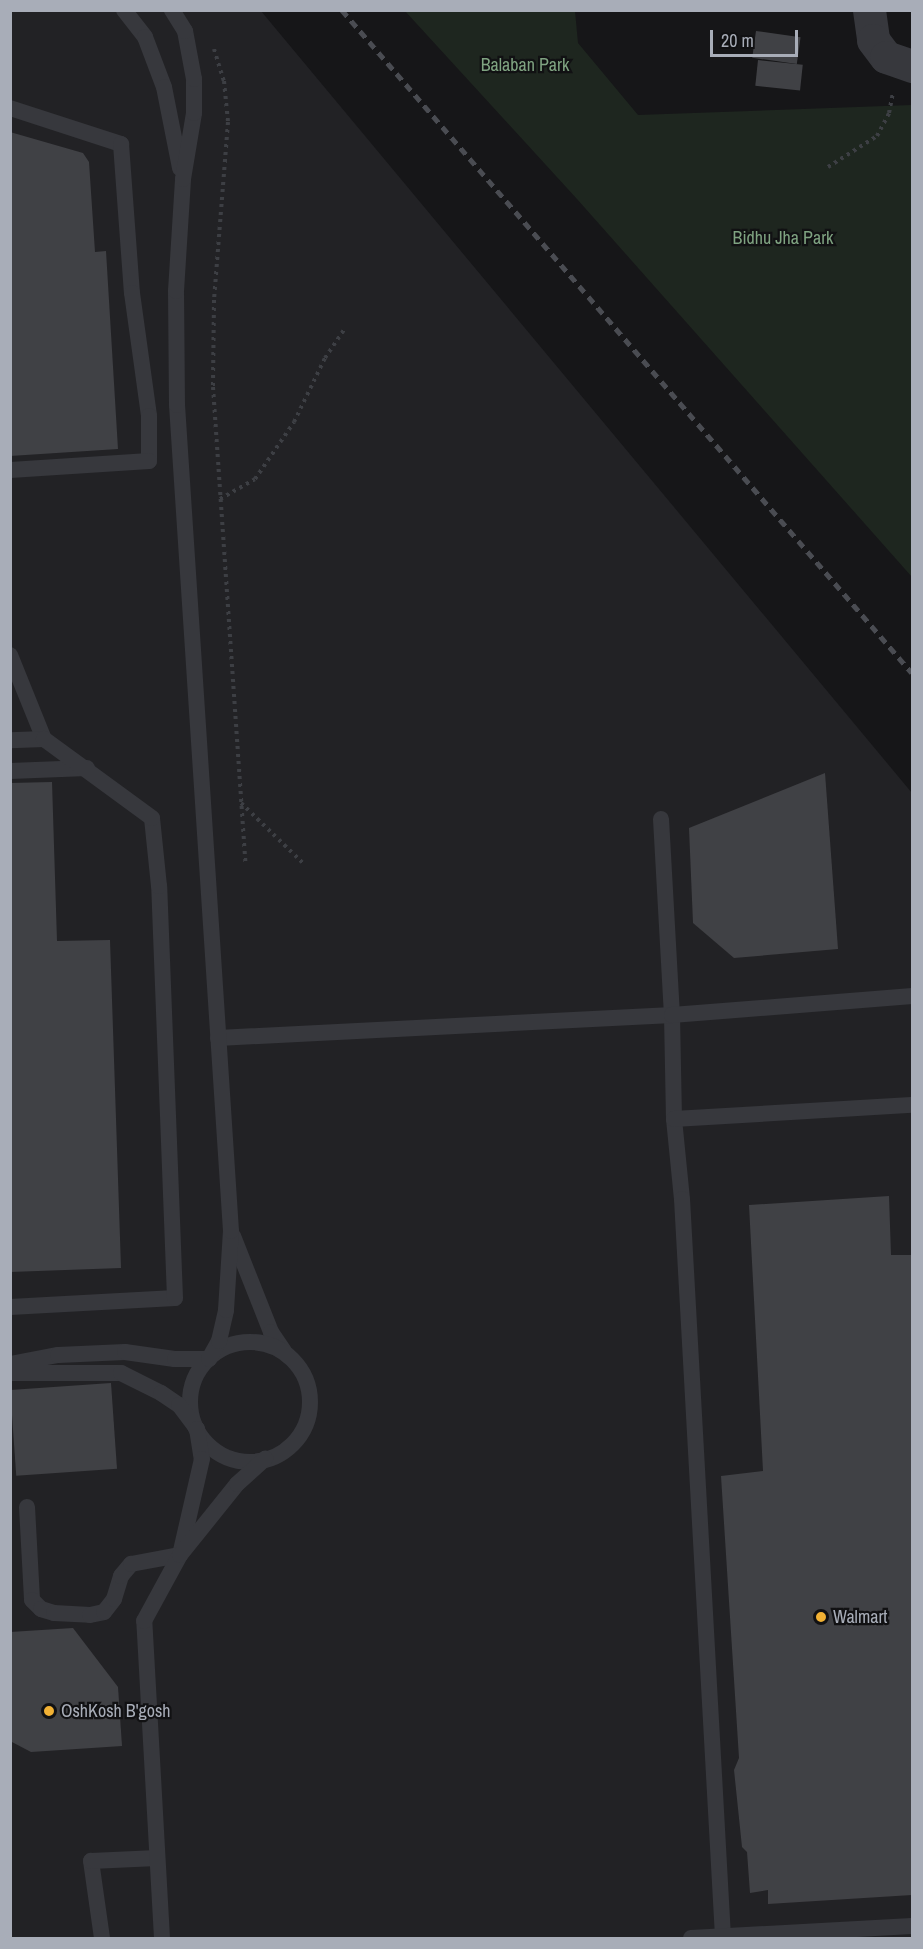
<!DOCTYPE html>
<html>
<head>
<meta charset="utf-8">
<style>
  body { margin:0 }
  #map { position:relative; width:923px; height:1949px; overflow:hidden; background:#161618; font-family:"Archivo Narrow",sans-serif }
  div>[style] { position:absolute }
  .built>* { inset:0; background:#222225 }
  .green>* { inset:0; background:#1e261f }
  .building>* { inset:0; background:#404145; transform-origin:0 0 }
  .path>* { height:4px; margin-top:-2px; transform-origin:0; background:repeating-linear-gradient(90deg,#3d3f44 0 3px,transparent 0 7.5px) }
  .lane>* { height:16px; margin:-8px; padding:0 8px; transform-origin:8px; border-radius:8px; background:#37383d }
  .lane>.ring { margin:-8px; padding:0; box-sizing:content-box; background:none; border:16px solid #37383d; border-radius:50% }
  .street>* { height:33px; margin:-16.5px; padding:0 16.5px; transform-origin:16.5px; border-radius:16.5px; background:#37383d }
  .rail>* { height:4.5px; margin-top:-2.25px; transform-origin:0; background:repeating-linear-gradient(90deg,#4a4c52 0 8px,transparent 0 14px) }
  .dots>* { width:16px; height:16px; translate:-50% -50%; box-sizing:border-box; border:3px solid #111113; border-radius:50% }
  span { translate:-50% -50%; white-space:nowrap; text-align:center; line-height:1.15; -webkit-text-stroke:4.5px #111113; paint-order:stroke }
  .park-label { font-size:18px; color:#7fa381 }
  .poi-label { font-size:18px; color:#a8adb8 }
  .left { translate:0 -50%; text-align:left }
  .frame { position:absolute; inset:0; border:12px solid #a8adb8; pointer-events:none }
  .scale { position:absolute; left:710px; top:30px; width:88px; height:27px; box-sizing:border-box; border:3px solid #a8adb8; border-top:0; padding-left:8px; font-size:18px; line-height:21px; white-space:nowrap; color:#a8adb8; -webkit-text-stroke:4px #111113; paint-order:stroke }
</style>
</head>
<body>
<div id="map">
  <div class="built">
    <i style="clip-path:polygon(11px 11px,261px 11px,912px 793px,912px 1938px,11px 1938px)"></i>
  </div>
  <div class="green">
    <i style="clip-path:polygon(405px 11px,575px 11px,578px 43px,638px 115px,912px 105px,912px 577px,577px 199px)"></i>
  </div>
  <div class="building">
    <i style="left:756px;top:31px;width:45px;height:27px;rotate:8deg"></i>
    <i style="left:758px;top:60px;width:45px;height:26px;rotate:6deg"></i>
    <i style="clip-path:polygon(10px 132px,83px 153px,89px 162px,95px 252px,106px 251px,118px 449px,10px 456px)"></i>
    <i style="clip-path:polygon(825px 773px,838px 949px,734px 958px,693px 923px,689px 828px)"></i>
    <i style="clip-path:polygon(52px 782px,57px 941px,110px 940px,121px 1268px,10px 1272px,10px 783px)"></i>
    <i style="clip-path:polygon(889px 1196px,891px 1255px,912px 1255px,912px 1895px,768px 1904px,768px 1890px,750px 1893px,747px 1852px,742px 1847px,734px 1770px,739px 1758px,721px 1476px,763px 1471px,749px 1205px)"></i>
    <i style="left:111px;top:1383px;width:86px;height:101px;rotate:86deg"></i>
    <i style="clip-path:polygon(73px 1628px,118px 1687px,122px 1746px,31px 1752px,10px 1741px,10px 1632px)"></i>
  </div>
  <div class="path">
    <i style="left:214px;top:49px;width:34px;rotate:73deg"></i>
    <i style="left:224px;top:81px;width:41px;rotate:84.4deg"></i>
    <i style="left:228px;top:122px;width:179px;rotate:94.5deg"></i>
    <i style="left:214px;top:300px;width:87px;rotate:90.7deg"></i>
    <i style="left:213px;top:387px;width:480px;rotate:86.1deg"></i>
    <i style="left:828px;top:167px;width:58px;rotate:-32.3deg"></i>
    <i style="left:877px;top:136px;width:26px;rotate:-62deg"></i>
    <i style="left:889px;top:113px;width:21px;rotate:-79deg"></i>
    <i style="left:220px;top:499px;width:40px;rotate:-29.7deg"></i>
    <i style="left:255px;top:479px;width:69px;rotate:-55.6deg"></i>
    <i style="left:294px;top:422px;width:71px;rotate:-64.2deg"></i>
    <i style="left:325px;top:358px;width:36px;rotate:-56deg"></i>
    <i style="left:241px;top:803px;width:86px;rotate:44.1deg"></i>
  </div>
  <div class="lane">
    <i style="left:124px;top:10px;width:34px;rotate:52deg"></i>
    <i style="left:145px;top:37px;width:53px;rotate:69.2deg"></i>
    <i style="left:164px;top:87px;width:83px;rotate:78.8deg"></i>
    <i style="left:10px;top:108px;width:117px;rotate:18deg"></i>
    <i style="left:121px;top:144px;width:149px;rotate:85.8deg"></i>
    <i style="left:132px;top:293px;width:124px;rotate:82.1deg"></i>
    <i style="left:149px;top:416px;width:45px;rotate:90deg"></i>
    <i style="left:149px;top:461px;width:139px;rotate:176.3deg"></i>
    <i style="left:10px;top:655px;width:91px;rotate:68deg"></i>
    <i style="left:44px;top:739px;width:34px;rotate:178deg"></i>
    <i style="left:10px;top:771px;width:77px;rotate:-2.2deg"></i>
    <i style="left:661px;top:819px;width:196px;rotate:86.8deg"></i>
    <i style="left:672px;top:1015px;width:104px;rotate:88.9deg"></i>
    <i style="left:674px;top:1119px;width:80px;rotate:84.3deg"></i>
    <i style="left:682px;top:1199px;width:740px;rotate:86.82deg"></i>
    <i style="left:218px;top:1038px;width:455px;rotate:-2.9deg"></i>
    <i style="left:672px;top:1015px;width:241px;rotate:-4.5deg"></i>
    <i style="left:674px;top:1119px;width:238px;rotate:-3.4deg"></i>
    <i style="left:233px;top:1236px;width:103px;rotate:68.4deg"></i>
    <i style="left:271px;top:1332px;width:23px;rotate:56deg"></i>
    <i style="left:10px;top:1307px;width:165px;rotate:-3.1deg"></i>
    <i style="left:175px;top:1298px;width:412px;rotate:-92.2deg"></i>
    <i style="left:159px;top:886px;width:68px;rotate:-95.9deg"></i>
    <i style="left:152px;top:818px;width:134px;rotate:-143.8deg"></i>
    <i class="ring" style="left:190px;top:1342px;width:104px;height:104px"></i>
    <i style="left:10px;top:1364px;width:49px;rotate:-10.6deg"></i>
    <i style="left:58px;top:1355px;width:67px;rotate:-2.6deg"></i>
    <i style="left:125px;top:1352px;width:50px;rotate:8deg"></i>
    <i style="left:175px;top:1359px;width:34px"></i>
    <i style="left:209px;top:1359px;width:21px;rotate:-61deg"></i>
    <i style="left:219px;top:1341px;width:32px;rotate:-77deg"></i>
    <i style="left:226px;top:1310px;width:79px;rotate:-86.4deg"></i>
    <i style="left:231px;top:1231px;width:828px;rotate:-93.74deg"></i>
    <i style="left:177px;top:405px;width:114px;rotate:-90.5deg"></i>
    <i style="left:176px;top:291px;width:112px;rotate:-86.4deg"></i>
    <i style="left:183px;top:179px;width:67px;rotate:-80.5deg"></i>
    <i style="left:194px;top:113px;width:34px;rotate:-90deg"></i>
    <i style="left:194px;top:79px;width:49px;rotate:-100.6deg"></i>
    <i style="left:185px;top:31px;width:25px;rotate:-122deg"></i>
    <i style="left:10px;top:1373px;width:111px"></i>
    <i style="left:121px;top:1373px;width:45px;rotate:26.6deg"></i>
    <i style="left:161px;top:1393px;width:22px;rotate:34deg"></i>
    <i style="left:179px;top:1405px;width:30px;rotate:53deg"></i>
    <i style="left:197px;top:1429px;width:30px;rotate:81deg"></i>
    <i style="left:202px;top:1459px;width:94px;rotate:102.9deg"></i>
    <i style="left:27px;top:1507px;width:93px;rotate:86.9deg"></i>
    <i style="left:32px;top:1600px;width:13px;rotate:45deg"></i>
    <i style="left:41px;top:1609px;width:14px;rotate:17deg"></i>
    <i style="left:54px;top:1613px;width:36px;rotate:3deg"></i>
    <i style="left:90px;top:1615px;width:14px;rotate:-12deg"></i>
    <i style="left:104px;top:1612px;width:16px;rotate:-52deg"></i>
    <i style="left:114px;top:1599px;width:24px;rotate:-73deg"></i>
    <i style="left:121px;top:1576px;width:16px;rotate:-50deg"></i>
    <i style="left:131px;top:1564px;width:50px;rotate:-10.4deg"></i>
    <i style="left:102px;top:1938px;width:78px;rotate:-98.1deg"></i>
    <i style="left:91px;top:1861px;width:66px;rotate:-2.6deg"></i>
    <i style="left:162px;top:1938px;width:318px;rotate:-93.2deg"></i>
    <i style="left:144px;top:1621px;width:75px;rotate:-61.4deg"></i>
    <i style="left:180px;top:1555px;width:91px;rotate:-51.2deg"></i>
    <i style="left:237px;top:1484px;width:38px;rotate:-42deg"></i>
    <i style="left:691px;top:1938px;width:221px;rotate:-3.1deg"></i>
  </div>
  <div class="street">
    <i style="left:869px;top:10px;width:30px;rotate:82deg"></i>
    <i style="left:873px;top:40px;width:21px;rotate:53deg"></i>
    <i style="left:886px;top:57px;width:28px;rotate:19deg"></i>
  </div>
  <div class="rail">
    <i style="left:342px;top:10px;width:874px;rotate:49.31deg"></i>
  </div>
  <div class="dots">
    <i style="left:821px;top:1617px;background:#f2b134"></i>
    <i style="left:49px;top:1711px;background:#f2b134"></i>
  </div>
  <div class="park-label">
    <span style="left:525px;top:65px">Balaban Park</span>
    <span style="left:783px;top:238px">Bidhu Jha Park</span>
  </div>
  <div class="poi-label">
    <span class="left" style="left:833px;top:1617px">Walmart</span>
    <span class="left" style="left:61px;top:1711px">OshKosh B'gosh</span>
  </div>
  <div class="frame"></div>
  <div class="scale">20 m</div>
</div>
</body>
</html>
